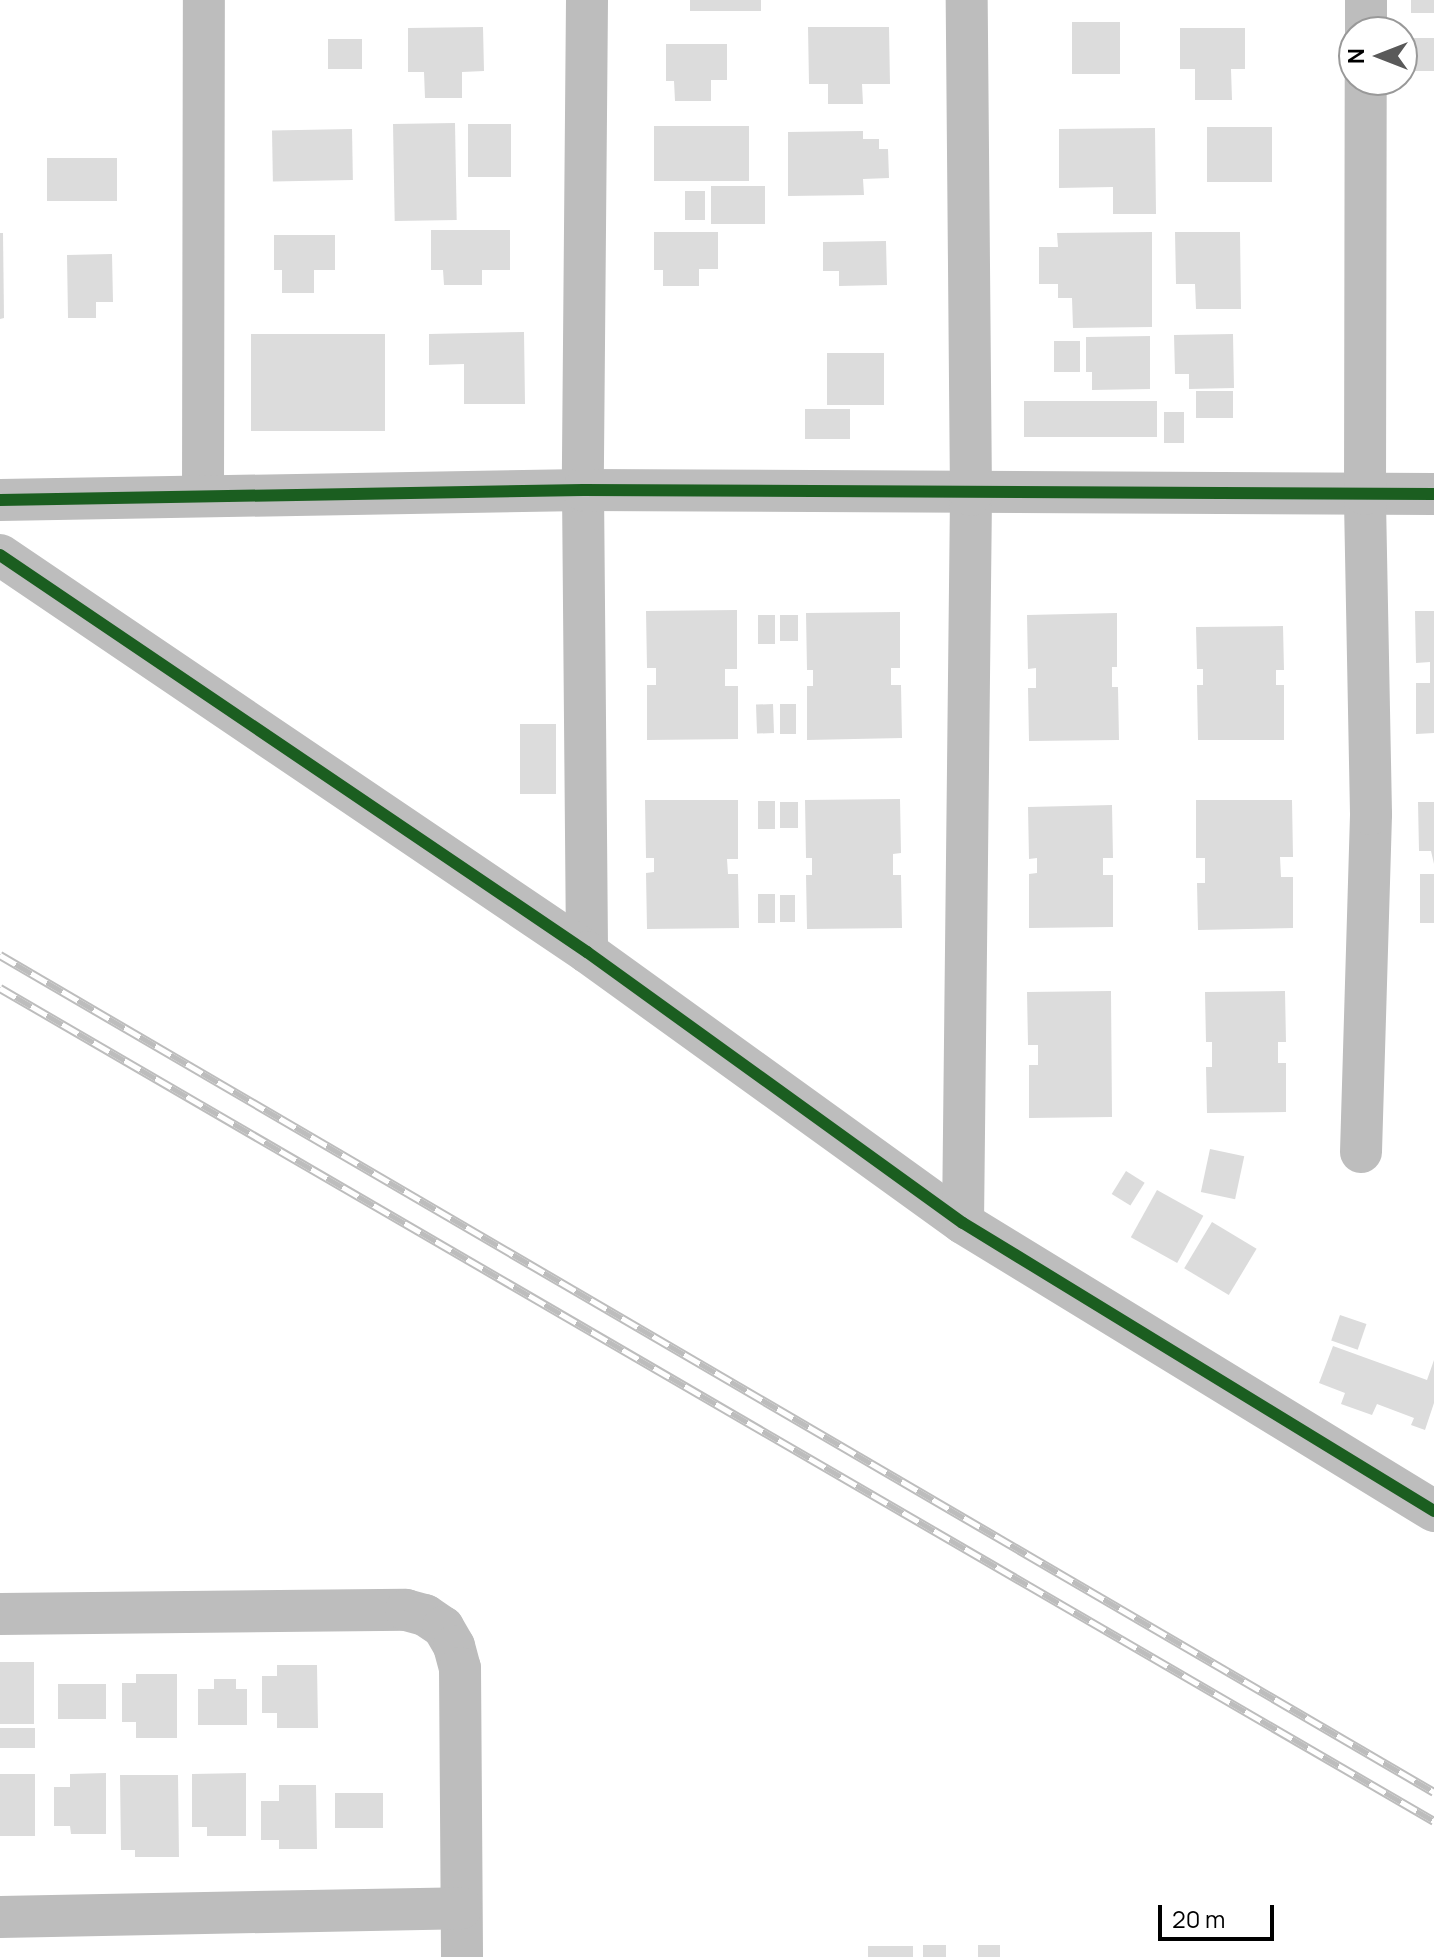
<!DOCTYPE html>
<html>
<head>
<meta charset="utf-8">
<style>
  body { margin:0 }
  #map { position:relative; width:1434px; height:1957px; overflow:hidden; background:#fff; font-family:Manrope,sans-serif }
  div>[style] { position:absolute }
  .building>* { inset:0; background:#dcdcdc; transform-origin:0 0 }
  .minor>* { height:42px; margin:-21px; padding:0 21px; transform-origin:21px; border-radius:21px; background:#bdbdbd }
  .rail>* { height:9px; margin-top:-4.5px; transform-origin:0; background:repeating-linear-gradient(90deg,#fff 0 18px,#bdbdbd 0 36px); box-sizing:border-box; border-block:2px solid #bdbdbd }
  .cycleway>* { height:12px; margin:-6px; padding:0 6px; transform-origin:6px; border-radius:6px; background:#1b5e20 }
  span { translate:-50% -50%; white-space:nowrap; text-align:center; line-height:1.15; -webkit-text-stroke:6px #fff; paint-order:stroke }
  .north { position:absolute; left:1338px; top:16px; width:80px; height:80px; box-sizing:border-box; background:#fff; border:2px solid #999; border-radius:50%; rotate:270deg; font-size:22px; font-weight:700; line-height:32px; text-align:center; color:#000 }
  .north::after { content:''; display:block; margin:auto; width:28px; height:36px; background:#595959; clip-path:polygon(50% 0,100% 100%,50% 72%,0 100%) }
  .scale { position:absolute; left:1158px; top:1905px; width:116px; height:36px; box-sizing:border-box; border:4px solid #000; border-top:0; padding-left:10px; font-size:24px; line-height:28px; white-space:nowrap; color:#000; -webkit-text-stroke:6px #fff; paint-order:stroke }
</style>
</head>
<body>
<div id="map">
  <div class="building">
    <i style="left:690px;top:0;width:71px;height:11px"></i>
    <i style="left:1411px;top:0;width:23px;height:13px"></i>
    <i style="left:1120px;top:22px;width:52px;height:48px;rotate:90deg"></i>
    <i style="clip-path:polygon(483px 27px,484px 71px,462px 72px,462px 98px,425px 98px,424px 72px,408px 72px,408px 28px)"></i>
    <i style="clip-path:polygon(808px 27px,889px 27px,890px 84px,862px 84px,863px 104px,828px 104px,828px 84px,809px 84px)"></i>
    <i style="clip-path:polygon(1180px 28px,1245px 28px,1245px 69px,1231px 69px,1232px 100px,1195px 100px,1195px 69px,1180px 69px)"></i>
    <i style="left:1413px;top:38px;width:21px;height:33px"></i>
    <i style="left:362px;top:39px;width:30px;height:34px;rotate:90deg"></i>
    <i style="clip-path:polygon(666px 44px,727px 44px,727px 80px,711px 80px,711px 101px,675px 101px,674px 81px,666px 81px)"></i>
    <i style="left:455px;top:123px;width:97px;height:62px;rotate:89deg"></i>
    <i style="left:468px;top:124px;width:43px;height:53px"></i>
    <i style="left:749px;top:126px;width:55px;height:95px;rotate:90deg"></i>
    <i style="left:1272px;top:127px;width:55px;height:65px;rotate:90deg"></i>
    <i style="clip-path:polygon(1155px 128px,1156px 214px,1113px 214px,1113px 187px,1059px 188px,1059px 129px)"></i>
    <i style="left:352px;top:129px;width:51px;height:80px;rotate:89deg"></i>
    <i style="clip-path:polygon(863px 131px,863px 139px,879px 139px,879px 149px,888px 149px,889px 178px,863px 179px,864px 195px,788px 196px,788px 132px)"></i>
    <i style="left:117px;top:158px;width:43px;height:70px;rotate:90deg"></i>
    <i style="left:711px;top:186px;width:54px;height:38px"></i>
    <i style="left:685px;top:191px;width:20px;height:29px"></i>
    <i style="clip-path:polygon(431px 230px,510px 230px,510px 270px,482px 270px,482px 285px,444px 285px,443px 270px,431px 270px)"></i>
    <i style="clip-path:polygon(654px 232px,718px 232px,718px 269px,699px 269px,699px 286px,663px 286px,663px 270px,654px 270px)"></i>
    <i style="clip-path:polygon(1152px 232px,1152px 327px,1073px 328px,1072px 298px,1058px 298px,1058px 284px,1039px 284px,1039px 247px,1058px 247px,1057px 233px)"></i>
    <i style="clip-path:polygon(1175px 232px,1240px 232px,1241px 309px,1196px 309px,1195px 284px,1176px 284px)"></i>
    <i style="clip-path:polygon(0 233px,3px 233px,4px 318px,0 319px)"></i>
    <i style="clip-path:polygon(274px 235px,335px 235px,335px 270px,314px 270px,314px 293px,282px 293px,282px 270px,274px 270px)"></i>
    <i style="clip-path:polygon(886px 241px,887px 285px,839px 286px,839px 271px,823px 271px,823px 242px)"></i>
    <i style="clip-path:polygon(112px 254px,113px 302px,96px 302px,96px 318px,68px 318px,67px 255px)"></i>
    <i style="clip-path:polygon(524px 332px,525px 404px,464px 404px,464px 364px,429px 365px,429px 334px)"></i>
    <i style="left:385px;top:334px;width:97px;height:134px;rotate:90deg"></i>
    <i style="clip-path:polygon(1233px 334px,1234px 388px,1189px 389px,1189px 374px,1175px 374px,1174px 335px)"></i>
    <i style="clip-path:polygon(1150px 336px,1150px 389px,1092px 390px,1092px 372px,1086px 372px,1086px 337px)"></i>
    <i style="left:1054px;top:341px;width:26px;height:31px"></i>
    <i style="left:827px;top:353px;width:57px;height:52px"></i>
    <i style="left:1196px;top:391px;width:37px;height:27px"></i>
    <i style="left:1157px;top:401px;width:36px;height:133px;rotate:90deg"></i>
    <i style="left:805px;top:409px;width:45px;height:30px"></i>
    <i style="left:1184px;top:412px;width:31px;height:20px;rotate:90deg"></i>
    <i style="clip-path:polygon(737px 610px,737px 669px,725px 669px,725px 686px,738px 686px,738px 739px,647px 740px,647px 685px,656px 685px,656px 668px,647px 668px,646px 611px)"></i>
    <i style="clip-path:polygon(1415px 611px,1434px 611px,1434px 733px,1416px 734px,1416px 683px,1430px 683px,1430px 662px,1416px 663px)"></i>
    <i style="clip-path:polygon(900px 612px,900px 668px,891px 668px,891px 685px,901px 685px,902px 738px,807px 740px,807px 686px,813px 686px,813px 670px,807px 670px,806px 613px)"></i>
    <i style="clip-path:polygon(1117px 613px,1117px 667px,1112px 667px,1112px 687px,1118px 687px,1119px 740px,1029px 741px,1028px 688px,1036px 688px,1036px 668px,1028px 669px,1027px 615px)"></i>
    <i style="left:758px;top:615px;width:17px;height:29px"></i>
    <i style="left:780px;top:615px;width:18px;height:26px"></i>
    <i style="clip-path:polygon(1283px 626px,1284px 670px,1276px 670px,1276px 685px,1284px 685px,1284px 740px,1198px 740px,1197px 685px,1203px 685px,1203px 669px,1197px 669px,1196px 627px)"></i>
    <i style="left:773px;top:704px;width:29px;height:17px;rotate:88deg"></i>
    <i style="left:796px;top:704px;width:30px;height:16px;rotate:90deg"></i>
    <i style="left:520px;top:724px;width:36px;height:70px"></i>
    <i style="clip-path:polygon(900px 799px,901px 853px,893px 854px,893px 875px,901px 875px,902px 928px,807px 929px,806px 875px,812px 875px,812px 858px,806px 858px,805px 800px)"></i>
    <i style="clip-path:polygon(645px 800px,738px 800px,738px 859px,727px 859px,728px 874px,738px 874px,739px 928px,647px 929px,646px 873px,654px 872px,654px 858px,646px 858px)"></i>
    <i style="clip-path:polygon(1196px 800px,1292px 800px,1293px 857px,1280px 857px,1281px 877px,1293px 877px,1293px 928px,1198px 930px,1197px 883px,1205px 883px,1205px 858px,1196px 858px)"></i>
    <i style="left:758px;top:801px;width:17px;height:28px"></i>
    <i style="left:780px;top:802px;width:18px;height:26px"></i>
    <i style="clip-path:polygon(1418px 802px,1434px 802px,1434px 864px,1431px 851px,1419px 851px)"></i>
    <i style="clip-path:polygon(1112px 805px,1113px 858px,1103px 858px,1103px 875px,1113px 875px,1113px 927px,1029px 928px,1029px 874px,1037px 873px,1037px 858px,1029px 859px,1028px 807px)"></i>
    <i style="left:1420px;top:874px;width:14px;height:49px"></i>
    <i style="left:758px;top:894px;width:17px;height:29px"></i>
    <i style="left:780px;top:895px;width:15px;height:27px"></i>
    <i style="clip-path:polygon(1111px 991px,1112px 1117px,1029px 1118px,1029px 1065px,1038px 1065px,1038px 1045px,1028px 1045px,1027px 992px)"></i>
    <i style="clip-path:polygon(1285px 991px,1286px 1042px,1278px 1042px,1278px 1063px,1286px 1063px,1286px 1112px,1207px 1113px,1206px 1067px,1212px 1067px,1212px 1042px,1206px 1042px,1205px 992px)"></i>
    <i style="left:1210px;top:1149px;width:35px;height:44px;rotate:12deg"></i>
    <i style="left:1126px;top:1171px;width:22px;height:27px;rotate:32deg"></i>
    <i style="left:1157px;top:1190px;width:53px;height:54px;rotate:29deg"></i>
    <i style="left:1212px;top:1222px;width:52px;height:54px;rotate:31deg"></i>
    <i style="left:1340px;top:1315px;width:28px;height:27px;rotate:19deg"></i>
    <i style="clip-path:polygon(1333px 1346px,1427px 1380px,1434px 1360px,1434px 1403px,1425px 1430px,1411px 1425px,1414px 1418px,1377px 1404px,1372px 1415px,1341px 1404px,1345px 1393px,1319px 1383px)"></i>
    <i style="left:0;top:1662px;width:34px;height:62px"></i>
    <i style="clip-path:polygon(277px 1665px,317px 1665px,318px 1728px,277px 1728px,277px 1713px,262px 1713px,262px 1676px,277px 1676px)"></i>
    <i style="clip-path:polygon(136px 1674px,177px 1674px,177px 1738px,136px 1738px,136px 1722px,122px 1722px,122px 1683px,136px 1683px)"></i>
    <i style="clip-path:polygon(214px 1679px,236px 1679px,236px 1689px,247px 1689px,247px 1725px,198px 1725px,198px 1689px,214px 1689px)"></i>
    <i style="left:58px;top:1684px;width:48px;height:35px"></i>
    <i style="left:0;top:1728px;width:35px;height:20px"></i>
    <i style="clip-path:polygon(106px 1773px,106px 1834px,71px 1834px,70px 1826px,54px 1826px,54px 1787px,70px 1787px,70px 1774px)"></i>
    <i style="clip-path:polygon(246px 1773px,246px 1836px,207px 1836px,207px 1827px,192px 1827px,192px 1774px)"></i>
    <i style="left:35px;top:1774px;width:62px;height:35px;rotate:90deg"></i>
    <i style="clip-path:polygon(120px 1775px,178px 1775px,179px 1857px,135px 1857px,135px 1850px,121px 1850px)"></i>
    <i style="clip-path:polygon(279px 1785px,316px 1785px,317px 1849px,279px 1849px,279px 1840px,261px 1840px,261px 1801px,279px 1801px)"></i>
    <i style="left:335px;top:1793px;width:48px;height:35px"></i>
    <i style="left:923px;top:1945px;width:23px;height:12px"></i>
    <i style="left:1000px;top:1945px;width:12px;height:22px;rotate:90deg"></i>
    <i style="left:868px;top:1946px;width:45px;height:11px"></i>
  </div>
  <div class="minor">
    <i style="left:587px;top:0;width:490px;rotate:90.5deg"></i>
    <i style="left:583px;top:490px;width:462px;rotate:89.5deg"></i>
    <i style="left:1366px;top:32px;width:32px;rotate:-90deg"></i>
    <i style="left:203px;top:496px;width:496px;rotate:-89.9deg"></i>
    <i style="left:0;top:500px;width:583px;rotate:-0.98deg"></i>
    <i style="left:583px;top:490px;width:851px;rotate:0.27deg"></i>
    <i style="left:0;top:555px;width:709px;rotate:34.07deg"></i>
    <i style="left:587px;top:952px;width:463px;rotate:35.8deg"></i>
    <i style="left:963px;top:1223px;width:552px;rotate:31.44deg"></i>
    <i style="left:1361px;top:1152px;width:338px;rotate:-88.3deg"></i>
    <i style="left:1371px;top:814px;width:320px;rotate:-91.1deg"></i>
    <i style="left:1365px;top:494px;width:414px;rotate:-89.9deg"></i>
    <i style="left:963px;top:1223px;width:728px;rotate:-89.37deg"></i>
    <i style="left:971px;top:495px;width:495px;rotate:-90.5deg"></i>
    <i style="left:0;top:1614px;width:406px;rotate:-0.6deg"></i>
    <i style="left:406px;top:1610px;width:20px;rotate:15deg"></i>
    <i style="left:425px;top:1615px;width:22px;rotate:34deg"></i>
    <i style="left:443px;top:1627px;width:22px;rotate:60deg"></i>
    <i style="left:454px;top:1646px;width:23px;rotate:75deg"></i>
    <i style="left:460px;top:1668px;width:289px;rotate:89.6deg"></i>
    <i style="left:0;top:1917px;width:461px;rotate:-1.1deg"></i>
  </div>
  <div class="rail">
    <i style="left:0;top:955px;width:1660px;rotate:30.27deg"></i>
    <i style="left:0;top:988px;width:1658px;rotate:30.15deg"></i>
  </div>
  <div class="cycleway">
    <i style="left:0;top:500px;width:583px;rotate:-0.98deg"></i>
    <i style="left:583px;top:490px;width:851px;rotate:0.27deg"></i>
    <i style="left:0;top:555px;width:709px;rotate:34.07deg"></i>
    <i style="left:587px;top:952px;width:463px;rotate:35.8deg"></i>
    <i style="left:963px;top:1223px;width:552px;rotate:31.44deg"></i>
  </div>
  <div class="north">N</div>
  <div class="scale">20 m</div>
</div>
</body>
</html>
